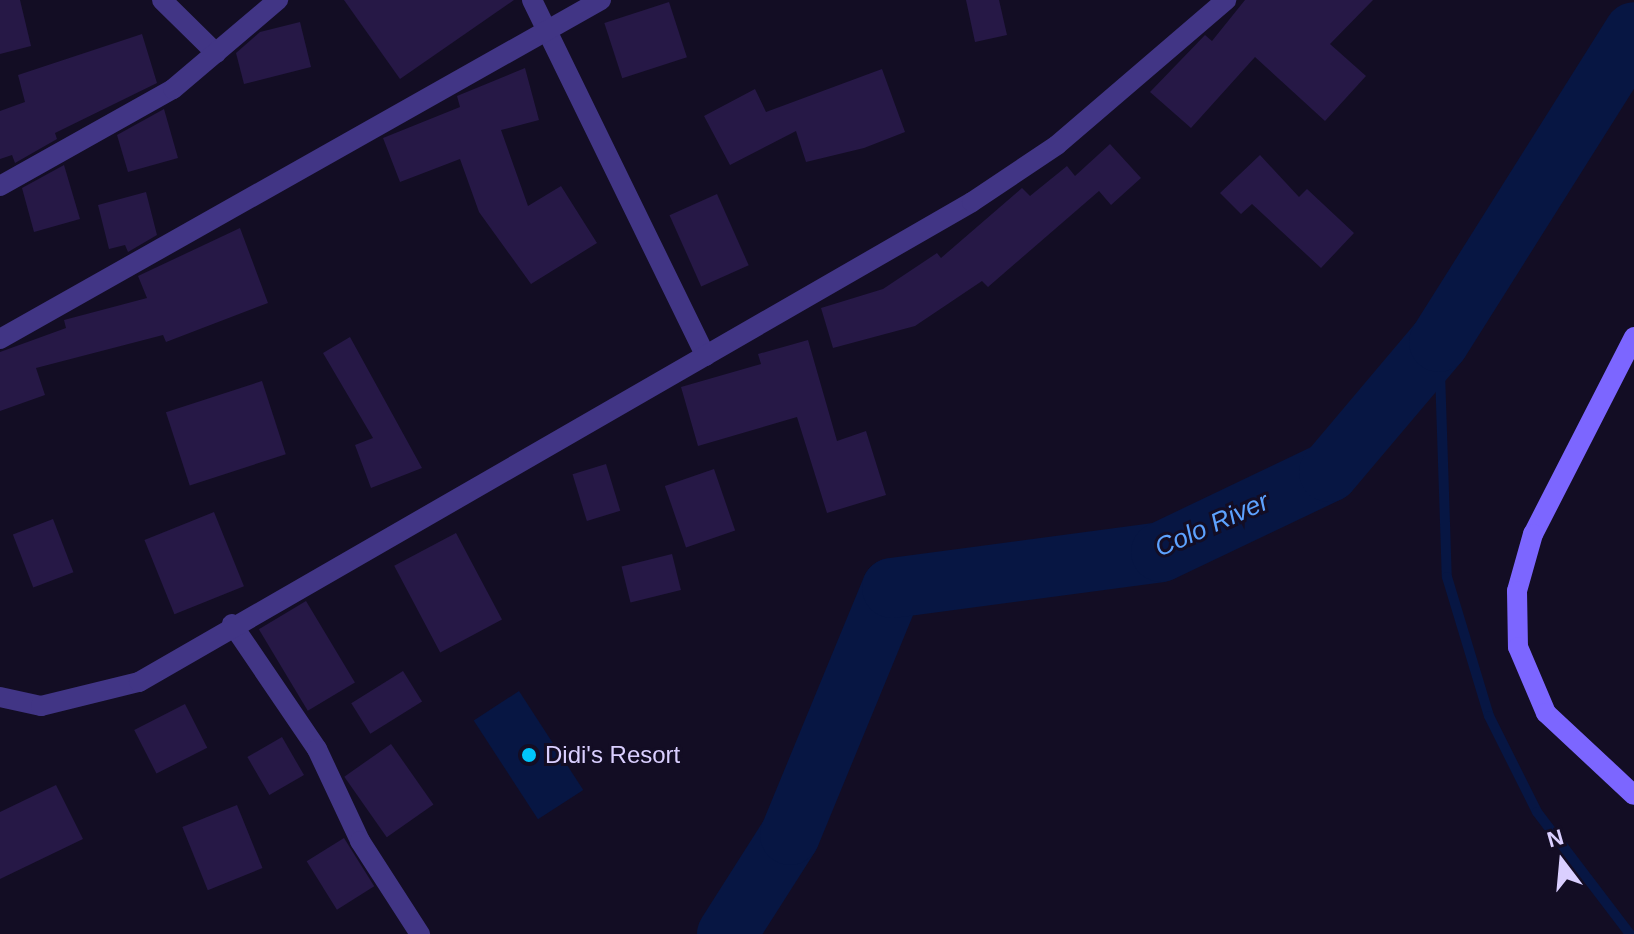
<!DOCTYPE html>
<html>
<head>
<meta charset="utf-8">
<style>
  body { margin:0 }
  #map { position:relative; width:1634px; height:934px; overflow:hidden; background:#130d24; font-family:Helvetica,sans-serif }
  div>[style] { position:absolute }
  .water>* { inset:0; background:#071643; transform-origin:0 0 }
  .stream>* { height:10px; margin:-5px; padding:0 5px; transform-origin:5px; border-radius:5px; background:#071643 }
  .river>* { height:60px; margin:-30px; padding:0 30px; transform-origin:30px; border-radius:30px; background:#071643 }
  .building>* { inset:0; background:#261846; transform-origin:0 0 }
  .street>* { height:20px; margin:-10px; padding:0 10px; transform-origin:10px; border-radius:10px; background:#413585 }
  .secondary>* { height:20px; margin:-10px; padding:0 10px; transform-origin:10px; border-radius:10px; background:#7c66ff }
  .dots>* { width:22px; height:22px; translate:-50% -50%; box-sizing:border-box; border:4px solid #130d24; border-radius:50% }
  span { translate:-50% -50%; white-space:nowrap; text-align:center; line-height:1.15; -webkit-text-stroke:6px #130d24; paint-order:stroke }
  .poi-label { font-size:24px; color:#dacfff }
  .left { translate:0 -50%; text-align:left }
  .water-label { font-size:26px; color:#5da2ff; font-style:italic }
  .north { position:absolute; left:1522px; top:822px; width:80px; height:80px; -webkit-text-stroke:6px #130d24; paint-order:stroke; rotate:344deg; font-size:22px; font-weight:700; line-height:32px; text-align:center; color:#dacfff }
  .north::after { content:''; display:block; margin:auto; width:28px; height:36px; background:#dacfff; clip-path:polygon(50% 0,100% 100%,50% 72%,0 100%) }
</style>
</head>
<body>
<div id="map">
  <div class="water">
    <i style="left:519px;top:691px;width:118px;height:54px;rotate:57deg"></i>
  </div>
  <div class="stream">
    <i style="left:1439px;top:342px;width:235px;rotate:88.1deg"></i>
    <i style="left:1447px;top:577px;width:145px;rotate:73.2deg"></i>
    <i style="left:1489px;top:716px;width:107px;rotate:63.4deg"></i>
    <i style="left:1537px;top:812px;width:153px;rotate:52.7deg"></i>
  </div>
  <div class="river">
    <i style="left:727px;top:934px;width:117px;rotate:-57.5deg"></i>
    <i style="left:790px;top:835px;width:267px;rotate:-67.6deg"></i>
    <i style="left:892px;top:588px;width:271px;rotate:-7.6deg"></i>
    <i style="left:1161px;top:552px;width:186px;rotate:-25.5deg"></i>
    <i style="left:1329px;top:472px;width:170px;rotate:-49.8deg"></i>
    <i style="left:1439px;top:342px;width:366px;rotate:-57.8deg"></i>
  </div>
  <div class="building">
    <i style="clip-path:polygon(0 0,20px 0,31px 46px,0 54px)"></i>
    <i style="clip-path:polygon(344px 0,514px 0,400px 79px)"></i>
    <i style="clip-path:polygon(966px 0,999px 0,1007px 35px,975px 42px)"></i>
    <i style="clip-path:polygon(1245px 0,1373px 0,1330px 44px,1366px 76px,1325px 121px,1255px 57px,1191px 128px,1150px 92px,1205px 35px,1212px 41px)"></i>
    <i style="left:669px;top:2px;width:58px;height:68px;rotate:72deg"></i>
    <i style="clip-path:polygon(300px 22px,311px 67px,244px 84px,236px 53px,260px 32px)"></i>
    <i style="clip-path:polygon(142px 34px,157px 83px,55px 133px,57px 139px,15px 163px,12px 155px,0 159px,0 111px,25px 102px,18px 75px)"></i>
    <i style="clip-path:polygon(525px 68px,539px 120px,501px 130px,528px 206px,561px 186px,597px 243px,531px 284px,479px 212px,460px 159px,400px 182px,383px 138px,460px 107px,457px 96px)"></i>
    <i style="clip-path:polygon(882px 69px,905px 132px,864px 148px,806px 162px,796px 131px,730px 165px,704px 116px,755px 89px,766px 112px)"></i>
    <i style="clip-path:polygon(164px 109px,178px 158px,128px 172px,117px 135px)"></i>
    <i style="clip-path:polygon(1110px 144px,1141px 178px,1111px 205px,1099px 191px,988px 287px,982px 281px,915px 326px,833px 348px,821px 308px,883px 289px,937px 253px,941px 258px,1022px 188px,1030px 196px,1067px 166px,1075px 176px)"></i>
    <i style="clip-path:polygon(1260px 155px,1299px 197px,1307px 189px,1354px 233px,1321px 268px,1252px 204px,1241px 214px,1220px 193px)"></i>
    <i style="clip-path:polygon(64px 165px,80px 219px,34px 232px,22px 188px)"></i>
    <i style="clip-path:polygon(146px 192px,157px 235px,128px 252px,125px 245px,109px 249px,98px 205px)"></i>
    <i style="left:717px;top:194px;width:78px;height:52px;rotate:66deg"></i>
    <i style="clip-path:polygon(240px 228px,268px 303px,166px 342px,163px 335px,36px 368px,45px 395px,0 411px,0 352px,66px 328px,64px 320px,147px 298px,138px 276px)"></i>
    <i style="clip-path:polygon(350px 337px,422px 468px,371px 488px,355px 445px,373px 438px,323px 353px)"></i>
    <i style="clip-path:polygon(808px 340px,837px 441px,866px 431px,886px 495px,827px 513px,797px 417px,698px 446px,681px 387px,761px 364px,758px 354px)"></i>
    <i style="left:262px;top:381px;width:77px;height:101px;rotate:72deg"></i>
    <i style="left:606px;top:464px;width:49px;height:35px;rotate:73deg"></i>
    <i style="left:714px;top:469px;width:65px;height:52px;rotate:71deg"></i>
    <i style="left:214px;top:512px;width:80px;height:75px;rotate:68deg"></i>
    <i style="left:53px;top:519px;width:57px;height:43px;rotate:69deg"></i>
    <i style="left:456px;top:533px;width:98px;height:70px;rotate:62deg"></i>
    <i style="left:672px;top:554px;width:37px;height:52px;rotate:76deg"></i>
    <i style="left:306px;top:601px;width:95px;height:55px;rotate:59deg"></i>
    <i style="left:403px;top:671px;width:36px;height:61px;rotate:58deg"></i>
    <i style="left:185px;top:704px;width:49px;height:57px;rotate:63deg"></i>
    <i style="left:282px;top:737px;width:44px;height:40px;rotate:60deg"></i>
    <i style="left:391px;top:744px;width:74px;height:57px;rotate:55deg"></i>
    <i style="clip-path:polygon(56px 785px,83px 839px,0 879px,0 812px)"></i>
    <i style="left:237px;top:805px;width:68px;height:59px;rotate:68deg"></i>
    <i style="left:344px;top:838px;width:57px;height:44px;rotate:58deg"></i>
  </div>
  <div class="street">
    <i style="left:162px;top:0;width:76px;rotate:44.5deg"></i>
    <i style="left:532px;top:0;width:396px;rotate:64deg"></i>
    <i style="left:0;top:186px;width:198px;rotate:-29.3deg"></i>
    <i style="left:173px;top:89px;width:138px;rotate:-40.3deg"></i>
    <i style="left:0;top:339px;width:690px;rotate:-29.43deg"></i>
    <i style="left:232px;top:624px;width:151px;rotate:55.8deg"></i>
    <i style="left:317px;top:749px;width:102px;rotate:64.9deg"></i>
    <i style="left:360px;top:841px;width:111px;rotate:57.2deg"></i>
    <i style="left:0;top:697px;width:42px;rotate:12.4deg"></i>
    <i style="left:41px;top:706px;width:101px;rotate:-13.8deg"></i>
    <i style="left:139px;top:682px;width:961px;rotate:-29.95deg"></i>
    <i style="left:972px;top:202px;width:102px;rotate:-33.8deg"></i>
    <i style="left:1057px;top:145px;width:223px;rotate:-40.6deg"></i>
  </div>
  <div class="secondary">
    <i style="left:1634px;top:337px;width:221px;rotate:117.1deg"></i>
    <i style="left:1533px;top:534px;width:59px;rotate:105.7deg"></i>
    <i style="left:1517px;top:591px;width:56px;rotate:89deg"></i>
    <i style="left:1518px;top:647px;width:72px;rotate:67deg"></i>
    <i style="left:1546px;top:713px;width:120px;rotate:43deg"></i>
  </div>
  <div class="dots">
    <i style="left:529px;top:755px;background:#00c5fa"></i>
  </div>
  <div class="poi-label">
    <span class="left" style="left:545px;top:755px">Didi's Resort</span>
  </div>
  <div class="water-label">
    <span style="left:1212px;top:525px;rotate:-24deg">Colo River</span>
  </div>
  <div class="north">N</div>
</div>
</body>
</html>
